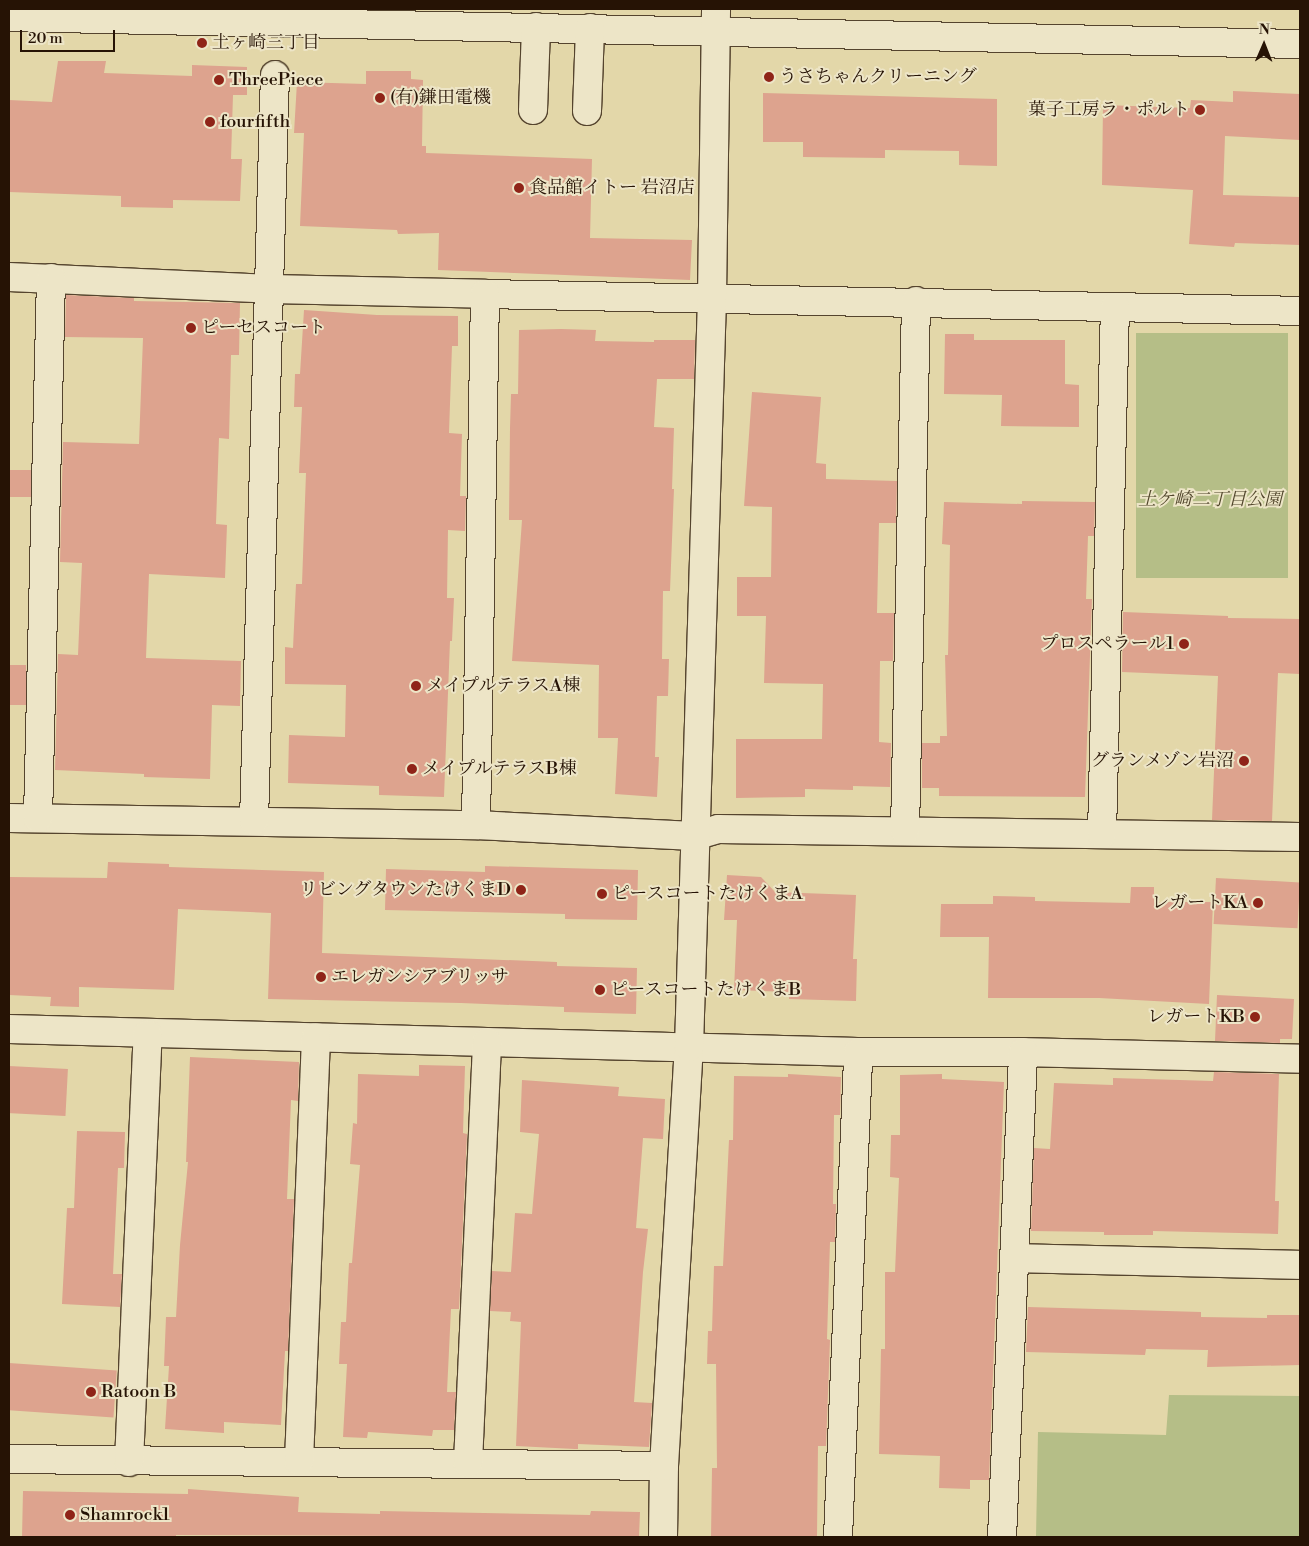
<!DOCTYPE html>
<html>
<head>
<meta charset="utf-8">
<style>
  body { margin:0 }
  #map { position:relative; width:1309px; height:1546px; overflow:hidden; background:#e3d7a9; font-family:"Libre Bodoni","Noto Serif JP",serif }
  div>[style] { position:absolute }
  .green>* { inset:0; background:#b5be87; transform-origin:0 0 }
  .building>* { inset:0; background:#dda38e; transform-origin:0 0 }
  .roads { filter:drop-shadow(1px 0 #55442e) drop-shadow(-1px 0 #55442e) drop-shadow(0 1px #55442e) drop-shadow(0 -1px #55442e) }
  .minor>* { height:28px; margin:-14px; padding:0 14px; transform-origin:14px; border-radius:14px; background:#ede5c7 }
  .dots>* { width:14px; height:14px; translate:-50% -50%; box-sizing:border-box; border:2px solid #ede5c7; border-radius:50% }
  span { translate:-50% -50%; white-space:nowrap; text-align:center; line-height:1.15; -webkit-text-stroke:4px #ede5c7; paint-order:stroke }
  .poi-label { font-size:18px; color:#261305 }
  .left { translate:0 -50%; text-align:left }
  .right { translate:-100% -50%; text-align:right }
  .park-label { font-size:18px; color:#51462c; font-style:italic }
  .frame { position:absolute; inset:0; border:10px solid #261305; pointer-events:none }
  .north { position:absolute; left:1239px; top:20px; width:50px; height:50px; -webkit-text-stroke:4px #ede5c7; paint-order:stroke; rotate:1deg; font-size:14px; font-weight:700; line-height:20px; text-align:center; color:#261305 }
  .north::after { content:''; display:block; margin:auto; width:18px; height:22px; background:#261305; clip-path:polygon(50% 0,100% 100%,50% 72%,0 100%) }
  .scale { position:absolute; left:20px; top:30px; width:95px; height:22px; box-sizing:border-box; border:2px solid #261305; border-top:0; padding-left:6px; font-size:15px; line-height:18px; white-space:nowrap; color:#261305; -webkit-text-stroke:4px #ede5c7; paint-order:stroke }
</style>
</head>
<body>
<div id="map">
  <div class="green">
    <i style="left:1136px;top:333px;width:152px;height:245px"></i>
    <i style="clip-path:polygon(1169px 1395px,1300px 1396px,1300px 1537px,1036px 1537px,1038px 1432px,1166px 1435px)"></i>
  </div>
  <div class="building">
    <i style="clip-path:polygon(58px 61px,106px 61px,104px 73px,192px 76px,192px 65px,247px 67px,247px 95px,233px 95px,231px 159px,242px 159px,240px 201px,173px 200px,173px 208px,121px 207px,121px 196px,9px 192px,9px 100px,52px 102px)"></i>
    <i style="clip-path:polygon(366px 71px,411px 71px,411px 79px,423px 80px,422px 146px,426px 146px,426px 153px,592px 159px,590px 238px,692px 240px,690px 280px,438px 270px,439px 233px,398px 234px,397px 230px,300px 226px,304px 133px,294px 133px,297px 82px,366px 84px)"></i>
    <i style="clip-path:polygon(1233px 91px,1300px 94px,1300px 140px,1225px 136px,1223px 195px,1300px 197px,1300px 245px,1235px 243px,1234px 247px,1189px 244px,1193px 190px,1102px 185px,1103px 105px,1190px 108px,1191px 100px,1233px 102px)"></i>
    <i style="clip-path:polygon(763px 93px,997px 99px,997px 166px,959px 165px,959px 151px,885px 150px,885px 158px,803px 157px,803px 142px,763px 142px)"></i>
    <i style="clip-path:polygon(66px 295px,134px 298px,134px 301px,240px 303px,239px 355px,231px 355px,229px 439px,219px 438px,216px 524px,227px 525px,225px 578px,149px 574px,146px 658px,241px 661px,240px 706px,212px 705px,210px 779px,144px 777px,144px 774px,55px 770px,58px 654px,78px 655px,82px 563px,60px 562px,63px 442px,139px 444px,143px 338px,65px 337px)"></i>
    <i style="clip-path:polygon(304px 310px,377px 315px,458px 316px,458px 346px,452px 346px,449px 433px,462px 434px,460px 496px,466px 496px,465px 531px,448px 530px,447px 598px,454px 598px,452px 641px,450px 641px,444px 797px,379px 795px,379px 786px,288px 783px,289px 735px,345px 737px,346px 685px,285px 684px,285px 647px,293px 648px,296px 584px,302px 584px,306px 473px,299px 473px,302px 407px,294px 407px,295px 374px,300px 374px)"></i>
    <i style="clip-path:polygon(561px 329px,596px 330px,595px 341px,654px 342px,654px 340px,695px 340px,694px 379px,657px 379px,654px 427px,674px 428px,672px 489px,674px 489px,670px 591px,663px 591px,662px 659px,669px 659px,668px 696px,657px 696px,655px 757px,659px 757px,657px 797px,615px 794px,618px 738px,598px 738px,599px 665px,512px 661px,522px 520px,509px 520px,510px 428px,511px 394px,518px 394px,519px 330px)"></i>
    <i style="clip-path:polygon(945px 334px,974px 334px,974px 340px,1065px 340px,1065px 384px,1079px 385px,1079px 427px,1001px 426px,1002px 395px,944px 394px)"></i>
    <i style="clip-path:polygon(752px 392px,821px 397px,816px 463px,826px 464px,826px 479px,897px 481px,896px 523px,879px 523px,877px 613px,894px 613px,893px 661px,880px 661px,879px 742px,891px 743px,890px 787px,853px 786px,853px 790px,805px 789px,805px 797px,736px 798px,736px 739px,822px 739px,823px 684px,764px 683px,766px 616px,737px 616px,737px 577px,771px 577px,772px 507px,744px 506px)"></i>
    <i style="left:9px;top:470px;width:22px;height:27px"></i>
    <i style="clip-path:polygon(1022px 501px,1095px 502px,1094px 536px,1088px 536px,1086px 599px,1092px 599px,1085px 797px,939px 796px,939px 788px,922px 788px,922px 743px,940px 743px,940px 736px,947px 736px,945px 655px,948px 655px,950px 545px,942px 544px,944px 502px,1022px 504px)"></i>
    <i style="clip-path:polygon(1123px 612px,1228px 616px,1228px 618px,1300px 619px,1300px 674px,1278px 673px,1272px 821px,1212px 820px,1218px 676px,1122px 672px)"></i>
    <i style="left:9px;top:665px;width:17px;height:40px"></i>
    <i style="clip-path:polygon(108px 862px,169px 864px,169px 867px,324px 872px,322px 953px,557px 962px,557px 966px,637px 968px,636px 1014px,564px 1012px,564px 1007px,461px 1003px,268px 999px,271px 913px,178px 909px,174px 990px,79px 987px,79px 1007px,50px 1006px,51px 997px,9px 995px,9px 877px,107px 878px)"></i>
    <i style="clip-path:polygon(485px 866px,638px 870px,637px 920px,565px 919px,565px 914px,385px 910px,386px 869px,485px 872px)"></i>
    <i style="clip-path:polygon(727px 875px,761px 877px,775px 892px,856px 895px,853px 959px,857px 959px,856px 1001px,789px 999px,789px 992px,734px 990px,737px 920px,724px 920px)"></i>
    <i style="left:1216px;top:878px;width:84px;height:46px;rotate:3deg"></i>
    <i style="clip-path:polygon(1131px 887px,1154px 887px,1154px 902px,1213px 902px,1209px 1004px,1099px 998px,988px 998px,989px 937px,940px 937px,941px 904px,993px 904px,993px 896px,1035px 897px,1035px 901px,1130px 903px)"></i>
    <i style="clip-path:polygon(1217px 995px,1294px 999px,1292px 1039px,1280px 1039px,1280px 1043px,1215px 1041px)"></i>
    <i style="clip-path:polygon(190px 1057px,299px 1062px,298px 1101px,291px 1100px,287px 1199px,294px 1199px,288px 1351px,285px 1351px,281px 1425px,224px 1422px,224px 1433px,165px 1429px,169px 1366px,164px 1366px,166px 1317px,176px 1317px,180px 1245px,188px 1162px,186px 1162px)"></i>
    <i style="clip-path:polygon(419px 1065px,465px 1066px,463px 1133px,467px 1134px,459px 1309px,451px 1309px,447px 1392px,456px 1392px,454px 1430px,433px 1430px,432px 1436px,368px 1432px,367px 1438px,343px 1437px,347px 1364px,339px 1364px,341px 1322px,346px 1322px,349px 1263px,352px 1263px,360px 1165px,350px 1164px,353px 1123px,357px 1124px,358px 1074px,419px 1076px)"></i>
    <i style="left:9px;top:1066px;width:59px;height:47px;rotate:3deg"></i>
    <i style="clip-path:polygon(1214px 1072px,1279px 1074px,1275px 1201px,1279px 1201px,1278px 1234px,1153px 1231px,1153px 1235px,1104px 1235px,1104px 1232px,1031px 1231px,1034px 1148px,1050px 1149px,1054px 1083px,1113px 1085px,1113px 1078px,1213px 1081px)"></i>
    <i style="clip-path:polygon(788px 1074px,841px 1077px,840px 1115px,834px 1115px,833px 1204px,836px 1204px,835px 1242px,830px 1242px,827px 1339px,830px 1340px,826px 1446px,818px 1446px,817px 1537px,711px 1537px,712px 1468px,717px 1468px,716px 1364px,707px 1364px,708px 1331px,712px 1331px,714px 1266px,723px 1266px,729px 1140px,733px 1140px,734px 1076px,788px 1077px)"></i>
    <i style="clip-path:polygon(942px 1074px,942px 1079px,1004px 1082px,989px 1480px,970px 1480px,970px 1489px,939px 1488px,940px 1456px,879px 1454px,881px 1349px,885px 1349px,885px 1272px,895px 1272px,899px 1178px,890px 1177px,891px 1135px,900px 1135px,900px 1075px)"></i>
    <i style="clip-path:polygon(522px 1080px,619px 1087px,618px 1096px,665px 1099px,663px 1139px,643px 1138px,636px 1228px,648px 1229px,643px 1272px,634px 1402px,652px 1403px,649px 1447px,578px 1444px,578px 1449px,575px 1449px,516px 1446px,521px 1322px,510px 1321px,511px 1312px,490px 1311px,492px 1271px,511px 1272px,515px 1213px,532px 1214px,539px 1134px,520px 1132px)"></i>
    <i style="clip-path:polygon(77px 1131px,125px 1132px,124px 1168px,118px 1168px,113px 1274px,122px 1274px,120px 1307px,62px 1304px,67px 1208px,74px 1208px)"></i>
    <i style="clip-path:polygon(1028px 1307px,1201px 1312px,1201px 1317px,1267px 1318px,1267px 1315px,1300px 1315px,1300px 1365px,1207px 1367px,1208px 1350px,1146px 1349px,1145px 1355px,1026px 1352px)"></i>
    <i style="left:9px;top:1363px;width:108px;height:47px;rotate:4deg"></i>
    <i style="clip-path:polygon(188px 1489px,299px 1497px,298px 1512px,380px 1514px,380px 1511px,590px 1515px,591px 1511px,640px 1512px,639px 1537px,176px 1535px,176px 1537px,22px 1537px,23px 1491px,188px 1494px)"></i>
  </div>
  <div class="roads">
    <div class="minor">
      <i style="left:9px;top:17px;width:1291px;rotate:1.2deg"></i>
      <i style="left:533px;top:110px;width:83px;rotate:-87.9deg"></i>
      <i style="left:587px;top:111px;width:83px;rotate:-87.9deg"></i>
      <i style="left:9px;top:277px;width:262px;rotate:2.6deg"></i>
      <i style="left:271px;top:289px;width:214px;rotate:1.3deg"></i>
      <i style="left:485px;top:294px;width:815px;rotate:1.19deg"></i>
      <i style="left:9px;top:818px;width:467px;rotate:0.9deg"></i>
      <i style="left:476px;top:825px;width:218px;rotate:2.9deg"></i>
      <i style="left:694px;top:836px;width:25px;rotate:-16deg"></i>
      <i style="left:718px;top:829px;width:582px;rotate:0.79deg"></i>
      <i style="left:38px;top:818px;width:540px;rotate:-88.62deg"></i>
      <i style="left:254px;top:821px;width:746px;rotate:-88.39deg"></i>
      <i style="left:476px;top:825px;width:531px;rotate:-89.03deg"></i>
      <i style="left:905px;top:831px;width:530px;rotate:-88.81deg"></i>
      <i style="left:1102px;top:834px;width:527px;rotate:-88.59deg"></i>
      <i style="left:9px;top:1029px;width:849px;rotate:1.55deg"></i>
      <i style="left:858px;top:1052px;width:165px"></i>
      <i style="left:1023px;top:1052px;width:277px;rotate:1.4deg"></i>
      <i style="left:1015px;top:1258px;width:285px;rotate:1.4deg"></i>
      <i style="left:9px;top:1459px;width:655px;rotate:0.61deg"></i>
      <i style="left:299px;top:1461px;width:424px;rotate:-87.7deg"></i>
      <i style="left:129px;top:1462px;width:428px;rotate:-87.5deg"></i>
      <i style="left:468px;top:1463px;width:421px;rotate:-87.4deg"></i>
      <i style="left:663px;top:1537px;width:71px;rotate:-89.2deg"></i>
      <i style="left:664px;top:1466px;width:420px;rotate:-86.6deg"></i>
      <i style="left:689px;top:1047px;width:749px;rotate:-88.24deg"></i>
      <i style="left:712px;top:298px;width:289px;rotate:-89.2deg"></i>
      <i style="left:838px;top:1537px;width:485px;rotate:-87.6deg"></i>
      <i style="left:1002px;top:1537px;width:485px;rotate:-87.5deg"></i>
    </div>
  </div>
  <div class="dots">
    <i style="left:202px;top:43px;background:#8f2418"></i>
    <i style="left:769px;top:77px;background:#8f2418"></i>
    <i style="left:219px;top:80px;background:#8f2418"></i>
    <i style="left:380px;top:98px;background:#8f2418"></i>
    <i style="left:1200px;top:110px;background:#8f2418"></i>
    <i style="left:210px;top:122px;background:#8f2418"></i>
    <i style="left:519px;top:188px;background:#8f2418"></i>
    <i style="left:191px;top:328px;background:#8f2418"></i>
    <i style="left:1184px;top:644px;background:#8f2418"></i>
    <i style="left:416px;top:686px;background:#8f2418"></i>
    <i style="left:1244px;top:761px;background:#8f2418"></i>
    <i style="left:412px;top:769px;background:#8f2418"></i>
    <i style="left:521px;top:890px;background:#8f2418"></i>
    <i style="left:602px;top:894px;background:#8f2418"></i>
    <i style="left:1258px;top:903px;background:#8f2418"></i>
    <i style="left:321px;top:977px;background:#8f2418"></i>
    <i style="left:600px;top:990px;background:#8f2418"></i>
    <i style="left:1255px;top:1017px;background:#8f2418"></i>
    <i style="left:91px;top:1392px;background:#8f2418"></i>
    <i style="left:70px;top:1515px;background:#8f2418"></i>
  </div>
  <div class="poi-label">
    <span class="left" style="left:212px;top:43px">土ヶ崎三丁目</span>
    <span class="left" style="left:779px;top:77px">うさちゃんクリーニング</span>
    <span class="left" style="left:229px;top:80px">ThreePiece</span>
    <span class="left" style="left:390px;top:98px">(有)鎌田電機</span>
    <span class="right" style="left:1190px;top:110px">菓子工房ラ・ポルト</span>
    <span class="left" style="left:220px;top:122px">fourfifth</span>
    <span class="left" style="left:529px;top:188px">食品館イトー 岩沼店</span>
    <span class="left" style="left:201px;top:328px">ピーセスコート</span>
    <span class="right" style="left:1174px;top:644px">プロスペラール1</span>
    <span class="left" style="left:426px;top:686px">メイプルテラスA棟</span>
    <span class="right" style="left:1234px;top:761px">グランメゾン岩沼</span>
    <span class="left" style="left:422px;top:769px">メイプルテラスB棟</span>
    <span class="right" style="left:511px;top:890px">リビングタウンたけくまD</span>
    <span class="left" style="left:612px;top:894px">ピースコートたけくまA</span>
    <span class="right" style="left:1248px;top:903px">レガートKA</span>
    <span class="left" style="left:331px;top:977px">エレガンシアブリッサ</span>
    <span class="left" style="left:610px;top:990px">ピースコートたけくまB</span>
    <span class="right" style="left:1245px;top:1017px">レガートKB</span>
    <span class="left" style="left:101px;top:1392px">Ratoon B</span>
    <span class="left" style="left:80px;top:1515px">Shamrock1</span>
  </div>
  <div class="park-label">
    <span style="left:1210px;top:500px">土ケ崎二丁目公園</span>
  </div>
  <div class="frame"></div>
  <div class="north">N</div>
  <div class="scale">20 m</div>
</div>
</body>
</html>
